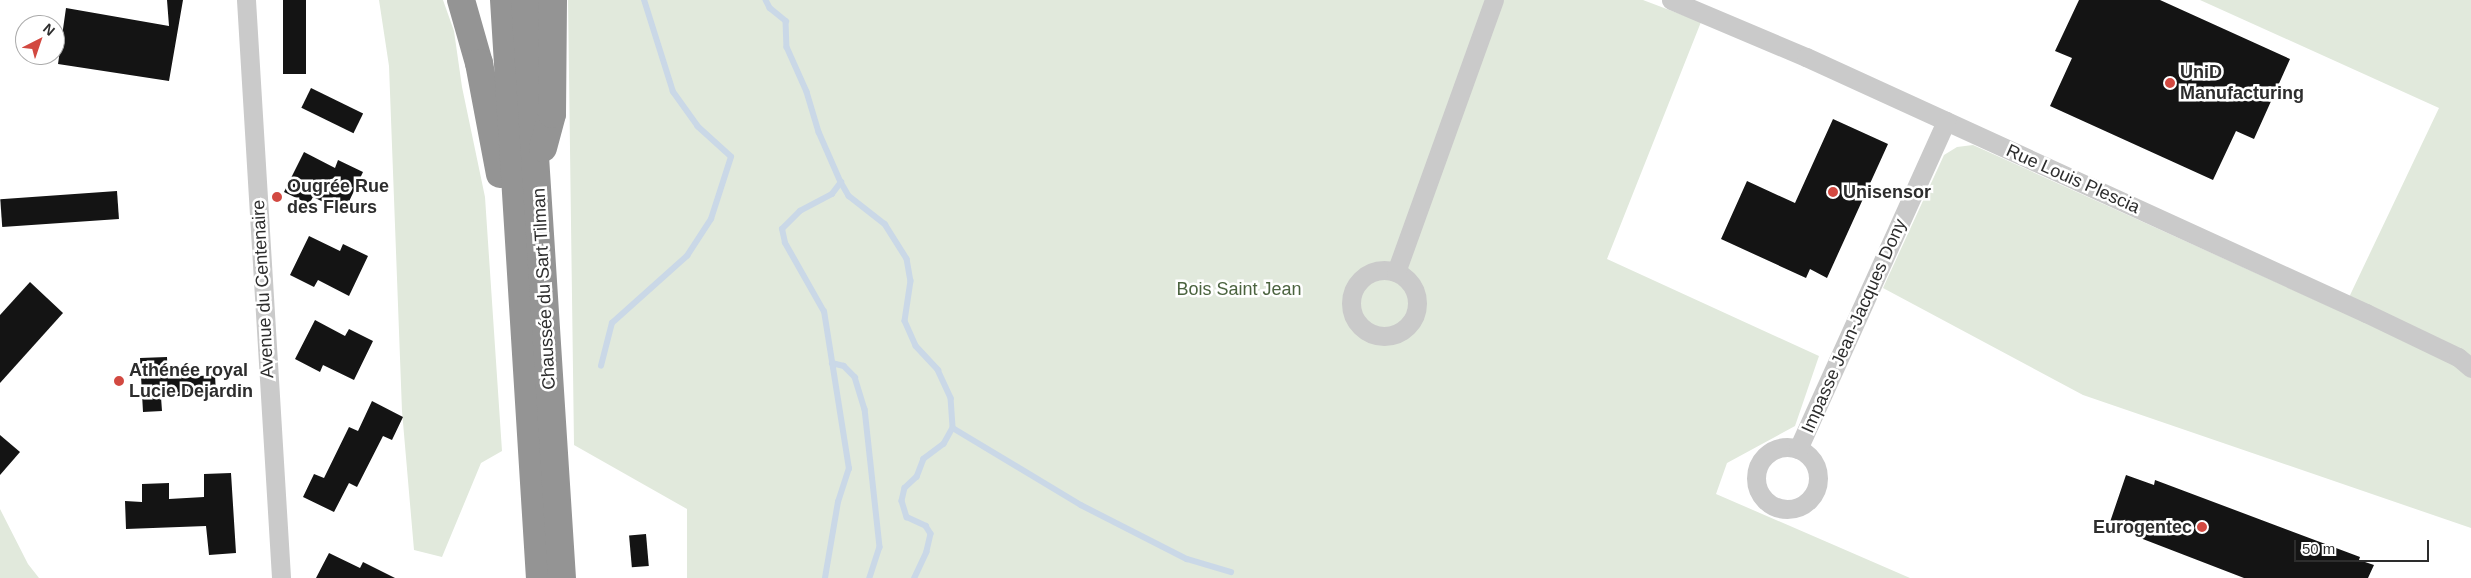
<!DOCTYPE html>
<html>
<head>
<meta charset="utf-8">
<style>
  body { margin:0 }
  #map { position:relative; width:2471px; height:578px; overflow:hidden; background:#fff; font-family:Helvetica,sans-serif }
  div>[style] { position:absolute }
  .green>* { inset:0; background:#e1e9dc }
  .stream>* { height:5.5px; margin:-2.75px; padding:0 2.75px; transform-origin:2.75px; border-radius:2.75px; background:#cad8e7 }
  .building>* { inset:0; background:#141414; transform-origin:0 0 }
  .minor>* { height:19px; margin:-9.5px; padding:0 9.5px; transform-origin:9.5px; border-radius:9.5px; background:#cacaca }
  .minor>.ring { margin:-9.5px; padding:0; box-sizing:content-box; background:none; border:19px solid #cacaca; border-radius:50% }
  .highway>* { height:28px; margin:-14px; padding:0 14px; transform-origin:14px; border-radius:14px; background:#949494 }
  .dots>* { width:14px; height:14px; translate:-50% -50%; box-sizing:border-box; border:2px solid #fff; border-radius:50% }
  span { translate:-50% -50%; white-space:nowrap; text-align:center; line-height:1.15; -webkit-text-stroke:5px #fff; paint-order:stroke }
  .poi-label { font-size:18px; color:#2d2d2d; font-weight:700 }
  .left { translate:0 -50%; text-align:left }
  .right { translate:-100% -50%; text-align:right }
  .street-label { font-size:18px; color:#2d2d2d }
  .park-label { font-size:18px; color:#4b633f }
  .north { position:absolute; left:15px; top:15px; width:50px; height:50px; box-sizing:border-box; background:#fff; border:1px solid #ababab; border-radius:50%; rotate:41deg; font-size:14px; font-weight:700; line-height:20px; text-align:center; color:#2d2d2d }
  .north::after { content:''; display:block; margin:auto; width:18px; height:22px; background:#d24941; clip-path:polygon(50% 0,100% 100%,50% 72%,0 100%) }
  .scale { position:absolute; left:2294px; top:540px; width:135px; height:22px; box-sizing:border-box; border:2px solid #2d2d2d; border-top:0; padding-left:6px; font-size:15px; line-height:18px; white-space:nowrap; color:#2d2d2d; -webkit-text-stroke:4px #fff; paint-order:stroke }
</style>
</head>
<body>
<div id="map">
  <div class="green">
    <i style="clip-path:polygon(379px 0,443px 0,454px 31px,462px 87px,485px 197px,502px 451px,481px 463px,442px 557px,414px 550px,402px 411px,389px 66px)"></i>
    <i style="clip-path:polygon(568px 0,1643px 0,1701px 22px,1607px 259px,1819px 356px,1795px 426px,1727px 463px,1716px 494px,1910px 578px,687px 578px,687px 509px,574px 445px)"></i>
    <i style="clip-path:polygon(2200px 0,2471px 0,2471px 528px,2083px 395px,1883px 288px,1944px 155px,1957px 147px,1973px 145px,2342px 312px,2439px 108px)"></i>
    <i style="clip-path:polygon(0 509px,28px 564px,39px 578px,0 578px)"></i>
  </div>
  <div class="stream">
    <i style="left:766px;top:0;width:9px;rotate:63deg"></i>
    <i style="left:770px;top:8px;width:21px;rotate:39deg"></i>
    <i style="left:786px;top:21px;width:26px;rotate:88deg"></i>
    <i style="left:787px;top:47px;width:49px;rotate:66deg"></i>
    <i style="left:807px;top:92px;width:42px;rotate:73.3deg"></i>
    <i style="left:819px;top:132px;width:55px;rotate:66.3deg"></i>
    <i style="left:841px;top:182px;width:16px;rotate:60deg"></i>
    <i style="left:849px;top:196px;width:46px;rotate:37.9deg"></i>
    <i style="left:885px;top:224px;width:41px;rotate:57.8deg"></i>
    <i style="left:907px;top:259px;width:22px;rotate:80deg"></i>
    <i style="left:911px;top:281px;width:40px;rotate:98.5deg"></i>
    <i style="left:905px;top:321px;width:27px;rotate:66deg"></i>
    <i style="left:916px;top:346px;width:33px;rotate:47deg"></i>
    <i style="left:938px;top:370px;width:31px;rotate:65deg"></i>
    <i style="left:951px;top:398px;width:30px;rotate:86deg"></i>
    <i style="left:953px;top:428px;width:18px;rotate:119deg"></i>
    <i style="left:944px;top:444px;width:25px;rotate:143deg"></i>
    <i style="left:924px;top:459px;width:19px;rotate:111deg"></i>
    <i style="left:917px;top:477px;width:16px;rotate:137deg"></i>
    <i style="left:905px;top:488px;width:13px;rotate:103deg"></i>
    <i style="left:902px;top:501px;width:17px;rotate:73deg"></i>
    <i style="left:907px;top:517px;width:21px;rotate:25deg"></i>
    <i style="left:926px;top:526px;width:9px;rotate:58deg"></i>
    <i style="left:931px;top:534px;width:18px;rotate:103deg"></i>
    <i style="left:927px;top:552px;width:29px;rotate:115deg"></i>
    <i style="left:832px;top:363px;width:12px;rotate:14deg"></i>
    <i style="left:844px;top:366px;width:16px;rotate:45deg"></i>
    <i style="left:855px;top:377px;width:34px;rotate:73deg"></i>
    <i style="left:865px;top:409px;width:139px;rotate:83.8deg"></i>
    <i style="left:880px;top:547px;width:33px;rotate:108deg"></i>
    <i style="left:601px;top:366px;width:44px;rotate:-75.7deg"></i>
    <i style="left:612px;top:323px;width:101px;rotate:-41.8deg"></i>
    <i style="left:687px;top:256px;width:44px;rotate:-57deg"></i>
    <i style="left:711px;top:219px;width:65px;rotate:-72.1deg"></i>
    <i style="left:731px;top:157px;width:45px;rotate:-137.7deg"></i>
    <i style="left:698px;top:127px;width:43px;rotate:-125.5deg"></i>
    <i style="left:673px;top:92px;width:96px;rotate:-107.5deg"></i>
    <i style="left:953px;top:428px;width:149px;rotate:31deg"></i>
    <i style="left:1081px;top:505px;width:119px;rotate:27deg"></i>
    <i style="left:1187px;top:559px;width:46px;rotate:16.5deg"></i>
    <i style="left:825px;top:578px;width:77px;rotate:-80.3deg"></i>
    <i style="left:838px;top:502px;width:35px;rotate:-72deg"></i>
    <i style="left:849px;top:469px;width:159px;rotate:-99deg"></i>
    <i style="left:824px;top:312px;width:79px;rotate:-119.5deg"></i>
    <i style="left:785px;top:243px;width:14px;rotate:-102deg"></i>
    <i style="left:782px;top:229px;width:25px;rotate:-45deg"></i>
    <i style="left:800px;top:211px;width:36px;rotate:-28deg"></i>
    <i style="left:832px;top:194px;width:15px;rotate:-53deg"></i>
  </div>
  <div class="building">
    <i style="clip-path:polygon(167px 0,183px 0,169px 81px,58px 64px,66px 8px,169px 26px)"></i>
    <i style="left:283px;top:0;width:23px;height:74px"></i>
    <i style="clip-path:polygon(2079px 0,2160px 0,2290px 59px,2254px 139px,2236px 131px,2213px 180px,2050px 106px,2072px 58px,2055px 51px)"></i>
    <i style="left:311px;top:88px;width:58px;height:22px;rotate:26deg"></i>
    <i style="clip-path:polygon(1833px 119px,1888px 144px,1827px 278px,1810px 269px,1806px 278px,1721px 239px,1747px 181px,1795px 203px)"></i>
    <i style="clip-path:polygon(304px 152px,335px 168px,338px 160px,363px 172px,344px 212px,313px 197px,309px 204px,284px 192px)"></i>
    <i style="left:117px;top:191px;width:28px;height:117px;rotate:86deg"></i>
    <i style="clip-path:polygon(309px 236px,340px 251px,343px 244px,368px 256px,349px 296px,318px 280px,314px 287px,290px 275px)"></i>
    <i style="clip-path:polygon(30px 282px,63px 313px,0 383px,0 315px)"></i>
    <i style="clip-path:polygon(315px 320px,345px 336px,349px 329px,373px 341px,354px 380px,323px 365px,320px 372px,295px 359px)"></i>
    <i style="clip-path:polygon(167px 357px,168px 378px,215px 375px,216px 394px,161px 397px,162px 411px,143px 412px,140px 358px)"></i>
    <i style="clip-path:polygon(372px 401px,403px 417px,392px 440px,383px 436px,357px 487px,349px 483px,334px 512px,303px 497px,314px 474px,324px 478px,349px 427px,358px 431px)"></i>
    <i style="clip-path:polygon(0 435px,20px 452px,0 475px)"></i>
    <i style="clip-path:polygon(231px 473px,236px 553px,209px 555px,206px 526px,126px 529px,125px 501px,142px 502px,142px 484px,169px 483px,169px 499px,204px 497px,204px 474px)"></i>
    <i style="clip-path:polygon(2126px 475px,2154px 485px,2155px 480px,2360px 557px,2359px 560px,2374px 565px,2368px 578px,2244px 578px,2135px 536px,2137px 532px,2110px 522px)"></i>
    <i style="left:646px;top:534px;width:32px;height:17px;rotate:85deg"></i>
    <i style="clip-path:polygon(329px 553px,360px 568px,363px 562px,395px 578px,316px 578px)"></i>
  </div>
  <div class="minor">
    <i style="left:246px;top:0;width:579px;rotate:86.53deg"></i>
    <i style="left:1671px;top:0;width:147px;rotate:22.9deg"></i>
    <i style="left:1806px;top:57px;width:616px;rotate:24.57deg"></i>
    <i style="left:2366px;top:313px;width:102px;rotate:25.6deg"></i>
    <i style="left:2458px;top:357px;width:17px;rotate:40deg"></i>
    <i class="ring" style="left:1351px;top:270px;width:47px;height:47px"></i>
    <i style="left:1396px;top:272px;width:289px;rotate:-70.2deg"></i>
    <i class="ring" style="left:1756px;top:447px;width:43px;height:43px"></i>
    <i style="left:1798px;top:449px;width:360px;rotate:-65.7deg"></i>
  </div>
  <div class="highway">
    <i style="left:461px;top:0;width:66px;rotate:74.1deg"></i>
    <i style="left:479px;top:63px;width:113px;rotate:79.3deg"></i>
    <i style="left:504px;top:0;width:579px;rotate:86.44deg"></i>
    <i style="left:525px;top:0;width:579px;rotate:86.34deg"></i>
    <i style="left:543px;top:148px;width:35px;rotate:-75deg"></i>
    <i style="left:552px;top:114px;width:114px;rotate:-89.5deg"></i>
  </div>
  <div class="dots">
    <i style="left:2170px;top:83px;background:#d24941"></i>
    <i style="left:1833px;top:192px;background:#d24941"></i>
    <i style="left:277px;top:197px;background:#d24941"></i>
    <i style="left:119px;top:381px;background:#d24941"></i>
    <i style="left:2202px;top:527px;background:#d24941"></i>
  </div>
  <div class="poi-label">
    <span class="left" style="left:2180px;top:83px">UniD<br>Manufacturing</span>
    <span class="left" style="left:287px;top:197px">Ougrée Rue<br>des Fleurs</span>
    <span class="left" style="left:1843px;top:192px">Unisensor</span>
    <span class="left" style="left:129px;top:381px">Athénée royal<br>Lucie Dejardin</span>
    <span class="right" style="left:2192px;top:527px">Eurogentec</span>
  </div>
  <div class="street-label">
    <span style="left:2073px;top:179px;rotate:24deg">Rue Louis Plescia</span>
    <span style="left:263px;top:289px;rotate:-93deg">Avenue du Centenaire</span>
    <span style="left:544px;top:289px;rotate:-93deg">Chaussée du Sart Tilman</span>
    <span style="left:1854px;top:326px;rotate:-66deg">Impasse Jean-Jacques Dony</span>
  </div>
  <div class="park-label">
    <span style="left:1239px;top:289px">Bois Saint Jean</span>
  </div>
  <div class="north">N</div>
  <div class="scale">50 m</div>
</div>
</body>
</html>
